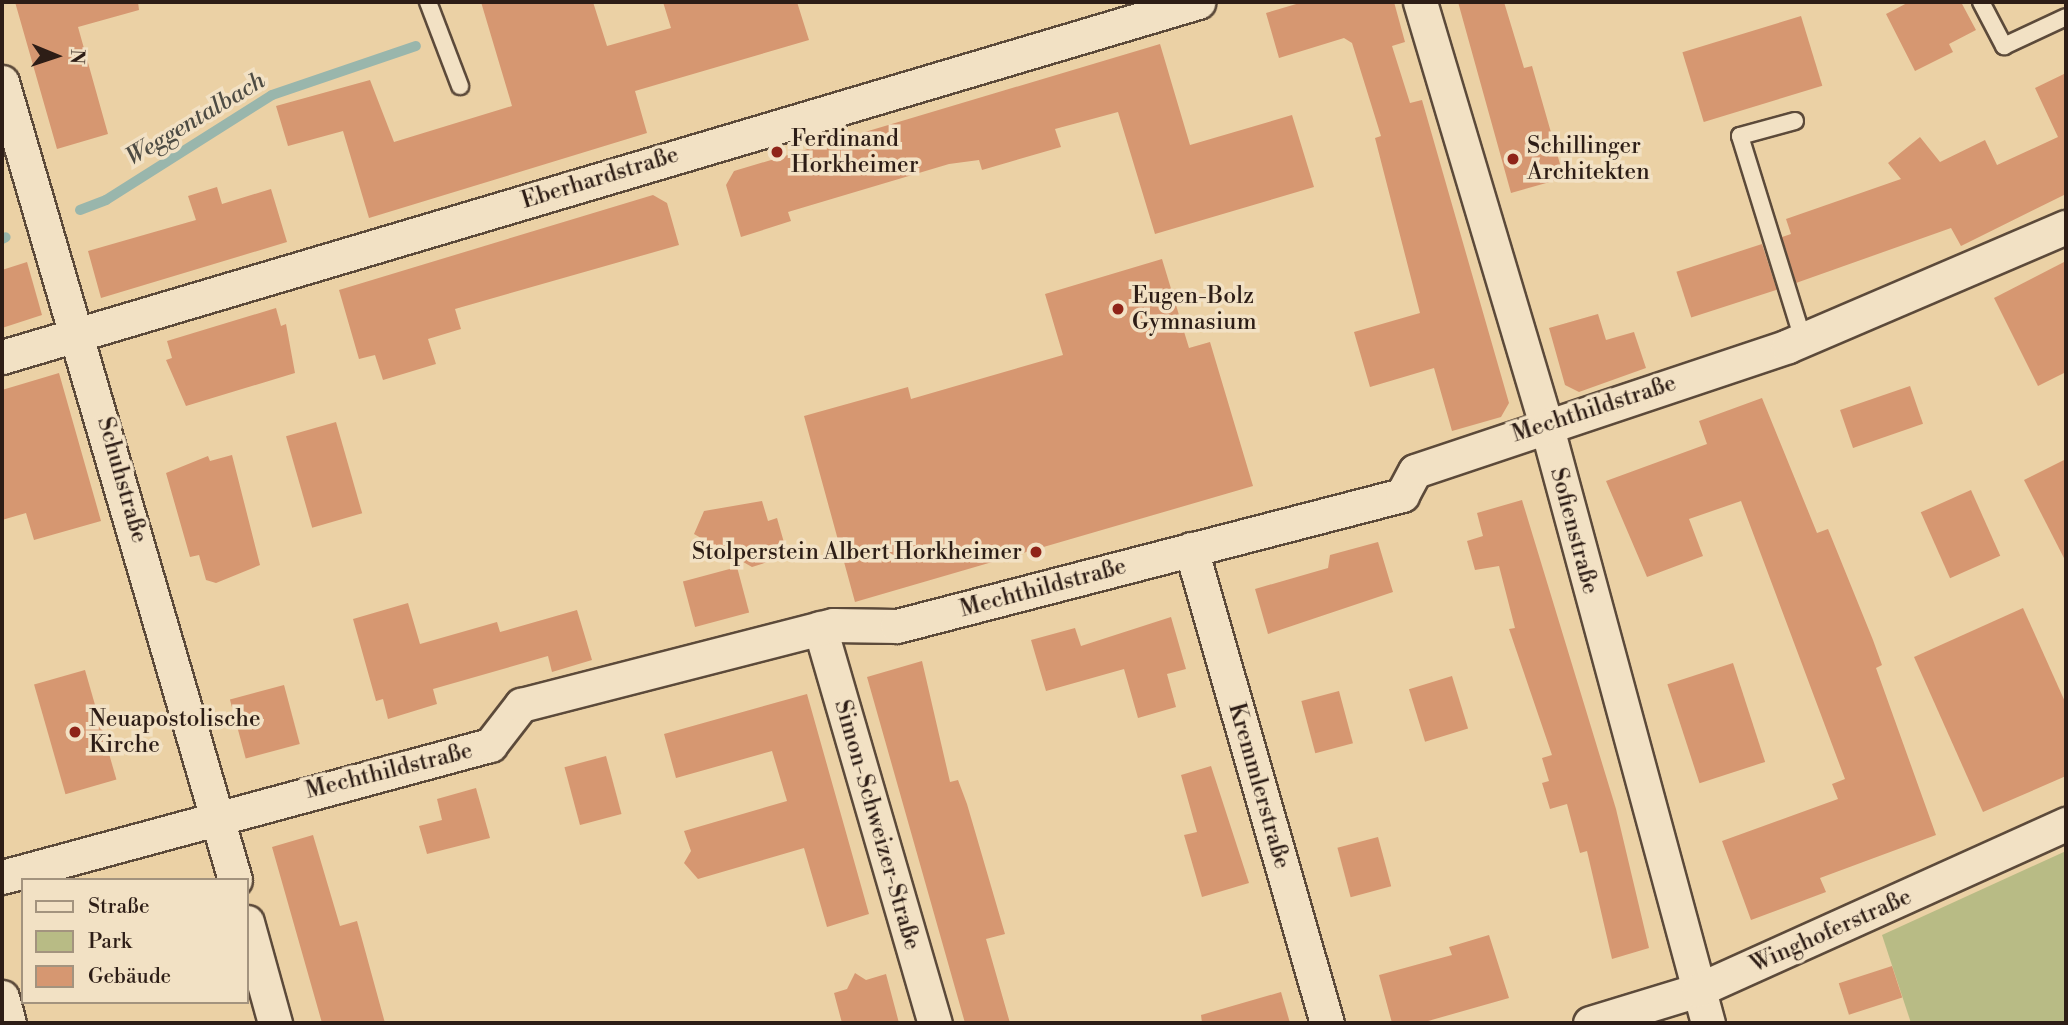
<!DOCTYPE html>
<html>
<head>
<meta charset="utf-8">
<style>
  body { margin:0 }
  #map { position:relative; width:2068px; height:1025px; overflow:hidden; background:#ebd1a5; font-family:"Libre Bodoni",serif }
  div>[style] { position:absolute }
  .green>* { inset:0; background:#b8bb85 }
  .stream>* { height:10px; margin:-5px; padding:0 5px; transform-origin:5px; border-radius:5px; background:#99b6ac }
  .building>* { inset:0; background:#d69771; transform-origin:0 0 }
  .roads { filter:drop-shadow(2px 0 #5c4a3a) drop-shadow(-2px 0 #5c4a3a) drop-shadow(0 2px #5c4a3a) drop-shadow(0 -2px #5c4a3a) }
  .lane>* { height:16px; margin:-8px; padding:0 8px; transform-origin:8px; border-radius:8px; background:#f2e1c4 }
  .street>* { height:33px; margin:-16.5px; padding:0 16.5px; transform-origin:16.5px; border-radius:16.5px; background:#f2e1c4 }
  .dots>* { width:19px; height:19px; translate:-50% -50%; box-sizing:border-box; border:4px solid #f2e1c4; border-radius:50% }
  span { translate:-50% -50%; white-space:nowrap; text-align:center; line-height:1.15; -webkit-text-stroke:7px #f2e1c4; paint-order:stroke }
  .poi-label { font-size:23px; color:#2d1d16 }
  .left { translate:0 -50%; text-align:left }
  .right { translate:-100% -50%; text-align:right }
  .street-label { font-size:23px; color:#2d1d16 }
  .water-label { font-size:24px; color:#4d4b43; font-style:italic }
  .frame { position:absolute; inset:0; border:4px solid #2d1d16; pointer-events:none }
  .legend { position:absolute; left:21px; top:878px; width:228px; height:126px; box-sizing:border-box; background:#f2e1c4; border:2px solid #a3937e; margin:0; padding:9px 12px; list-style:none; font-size:21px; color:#2d1d16 }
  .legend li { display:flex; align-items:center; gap:14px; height:35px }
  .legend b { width:35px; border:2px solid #a3937e }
  .north { position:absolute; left:21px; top:21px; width:70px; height:70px; -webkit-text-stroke:5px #f2e1c4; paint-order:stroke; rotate:92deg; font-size:19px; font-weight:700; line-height:28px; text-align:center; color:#2d1d16 }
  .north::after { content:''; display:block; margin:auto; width:24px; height:32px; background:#2d1d16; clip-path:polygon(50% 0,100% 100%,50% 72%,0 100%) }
</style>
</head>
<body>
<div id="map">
  <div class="green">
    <i style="clip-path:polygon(2066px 851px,2066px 1023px,1911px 1023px,1882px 935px)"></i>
  </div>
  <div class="stream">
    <i style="left:80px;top:210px;width:28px;rotate:-21deg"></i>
    <i style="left:106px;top:200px;width:196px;rotate:-32.3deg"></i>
    <i style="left:272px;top:95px;width:152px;rotate:-18.8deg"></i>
    <i style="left:2px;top:239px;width:4px;rotate:-27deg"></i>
  </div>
  <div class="building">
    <i style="clip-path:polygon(15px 2px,138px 2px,139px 10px,78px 27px,108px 134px,57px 149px)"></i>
    <i style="clip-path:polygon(481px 2px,593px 2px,607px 46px,671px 28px,663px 2px,797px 2px,809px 40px,635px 91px,647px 133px,369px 218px,343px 131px,288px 146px,276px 106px,370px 80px,394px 142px,512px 106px)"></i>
    <i style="clip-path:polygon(1303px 2px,1394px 2px,1405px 42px,1392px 46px,1410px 103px,1422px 100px,1509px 403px,1501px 417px,1452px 431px,1434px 368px,1370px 387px,1354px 332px,1420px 313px,1375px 138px,1381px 136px,1352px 43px,1344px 38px,1279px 58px,1266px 13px)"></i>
    <i style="clip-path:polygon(1458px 2px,1504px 2px,1524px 68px,1532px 66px,1564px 178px,1511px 193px)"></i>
    <i style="clip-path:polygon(1909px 2px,1961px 2px,1976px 30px,1949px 44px,1953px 52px,1915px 71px,1886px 14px)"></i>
    <i style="left:1801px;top:16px;width:73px;height:124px;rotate:73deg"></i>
    <i style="clip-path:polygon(1160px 44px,1190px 145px,1292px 115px,1314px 187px,1155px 234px,1118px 112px,1055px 129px,1061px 147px,982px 170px,979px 160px,949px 164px,788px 212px,791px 221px,741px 237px,726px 185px,734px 171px)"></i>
    <i style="clip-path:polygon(2066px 73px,2066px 194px,1961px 246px,1951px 228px,1796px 283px,1782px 237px,1791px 234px,1786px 219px,1901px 179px,1888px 163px,1920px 137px,1940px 162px,1985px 140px,1997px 165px,2058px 137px,2035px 88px)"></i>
    <i style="clip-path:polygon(217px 187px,222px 204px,271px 189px,287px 242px,101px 298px,88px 251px,196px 220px,188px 196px)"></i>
    <i style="clip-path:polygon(653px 195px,667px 203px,679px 245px,455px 309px,461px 329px,428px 339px,436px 364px,383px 380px,375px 355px,359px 359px,339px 290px)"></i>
    <i style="left:1762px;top:244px;width:48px;height:90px;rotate:72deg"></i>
    <i style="clip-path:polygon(1162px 259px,1189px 348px,1210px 342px,1253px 486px,855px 602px,804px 416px,908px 387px,911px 399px,1063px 355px,1045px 294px)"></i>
    <i style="clip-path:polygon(2066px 261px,2066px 372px,2038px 386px,1994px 298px)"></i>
    <i style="clip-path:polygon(27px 262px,42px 315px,2px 328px,2px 270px)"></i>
    <i style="clip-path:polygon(276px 308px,281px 326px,286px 324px,295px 373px,186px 406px,166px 360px,172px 358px,167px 341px)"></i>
    <i style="clip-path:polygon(1598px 314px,1606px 340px,1634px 332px,1646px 368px,1579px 392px,1565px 385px,1549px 328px)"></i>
    <i style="clip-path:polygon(59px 373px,101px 521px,34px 540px,26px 513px,2px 520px,2px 390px)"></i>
    <i style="left:1910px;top:386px;width:40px;height:74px;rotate:71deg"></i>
    <i style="clip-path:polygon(1762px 398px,1817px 533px,1828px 529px,1873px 640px,1882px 665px,1876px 668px,1936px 835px,1820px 878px,1826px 892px,1751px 920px,1722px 841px,1838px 799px,1832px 784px,1845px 779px,1741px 501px,1689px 519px,1703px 556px,1647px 577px,1606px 481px,1707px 444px,1699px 421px)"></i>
    <i style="left:336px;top:422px;width:95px;height:52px;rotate:74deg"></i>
    <i style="clip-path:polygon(232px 455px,260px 565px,216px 583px,206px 580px,199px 555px,190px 557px,166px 473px,208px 456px,210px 461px)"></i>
    <i style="clip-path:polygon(2066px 459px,2066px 562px,2024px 480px)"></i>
    <i style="left:1971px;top:490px;width:72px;height:55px;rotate:66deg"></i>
    <i style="clip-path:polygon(1522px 500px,1616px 809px,1649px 948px,1612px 959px,1587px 851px,1580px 853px,1567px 804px,1550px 809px,1542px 783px,1549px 781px,1542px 758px,1552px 755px,1509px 629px,1515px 628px,1499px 566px,1475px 570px,1467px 541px,1483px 536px,1477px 513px)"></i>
    <i style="clip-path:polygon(762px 501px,768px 521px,777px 518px,785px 546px,768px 550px,771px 561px,752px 567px,694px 534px,704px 511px)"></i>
    <i style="clip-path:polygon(1378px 542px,1393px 592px,1268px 634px,1255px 589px,1328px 568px,1330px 555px)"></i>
    <i style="left:737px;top:567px;width:47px;height:56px;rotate:75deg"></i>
    <i style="clip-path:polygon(408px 603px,420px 644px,497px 622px,500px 632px,577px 610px,592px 660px,552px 672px,548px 656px,433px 689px,437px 704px,388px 719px,383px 699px,376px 701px,353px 619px)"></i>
    <i style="clip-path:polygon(2023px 608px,2066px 704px,2066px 776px,1983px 812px,1914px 657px)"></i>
    <i style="clip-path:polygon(1171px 617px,1186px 669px,1167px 674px,1176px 707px,1138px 718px,1124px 669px,1046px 691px,1031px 640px,1075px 628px,1081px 646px)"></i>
    <i style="clip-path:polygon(922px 661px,950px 782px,958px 780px,967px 804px,1005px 934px,986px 939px,1010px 1023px,965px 1023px,867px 677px)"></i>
    <i style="left:1733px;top:663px;width:104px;height:69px;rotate:72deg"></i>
    <i style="left:85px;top:670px;width:114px;height:53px;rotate:74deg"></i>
    <i style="left:1452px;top:676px;width:55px;height:45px;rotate:73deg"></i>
    <i style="left:284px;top:685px;width:61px;height:56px;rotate:75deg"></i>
    <i style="left:1339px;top:691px;width:54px;height:39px;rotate:75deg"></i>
    <i style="clip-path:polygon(807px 694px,869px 914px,827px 927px,804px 848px,698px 879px,684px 863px,691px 851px,684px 831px,787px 801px,772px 751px,676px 778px,664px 734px)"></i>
    <i style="left:606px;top:756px;width:60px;height:43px;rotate:75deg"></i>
    <i style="clip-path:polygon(1211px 766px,1249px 883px,1202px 897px,1184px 835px,1197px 832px,1181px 775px)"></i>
    <i style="clip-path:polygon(476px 788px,490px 838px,427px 854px,419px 826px,442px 820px,437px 799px)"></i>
    <i style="clip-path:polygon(313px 835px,340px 926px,357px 921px,385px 1023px,322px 1023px,272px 847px)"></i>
    <i style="left:1378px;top:837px;width:51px;height:42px;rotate:75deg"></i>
    <i style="clip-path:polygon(1489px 935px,1509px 998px,1421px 1023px,1392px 1023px,1379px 975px,1452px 955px,1449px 947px)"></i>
    <i style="left:1892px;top:966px;width:33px;height:56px;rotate:72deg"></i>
    <i style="clip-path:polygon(855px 973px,866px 980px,886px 974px,899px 1023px,842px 1023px,834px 993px,847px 989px)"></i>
    <i style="clip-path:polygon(1281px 992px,1290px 1023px,1202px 1023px,1201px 1015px)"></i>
  </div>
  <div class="roads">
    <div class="lane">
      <i style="left:428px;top:2px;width:90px;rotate:69.1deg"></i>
      <i style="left:1981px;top:2px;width:50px;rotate:62.4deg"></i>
      <i style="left:2004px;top:46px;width:68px;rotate:-25.1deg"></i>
      <i style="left:1795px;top:121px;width:57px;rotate:164.7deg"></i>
      <i style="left:1740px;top:136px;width:214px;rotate:72.8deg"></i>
    </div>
    <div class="street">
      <i style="left:1420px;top:2px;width:440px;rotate:73.4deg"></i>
      <i style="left:1546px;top:424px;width:621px;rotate:74.87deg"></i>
      <i style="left:2px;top:82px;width:831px;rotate:73.72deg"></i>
      <i style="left:2px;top:357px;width:1248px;rotate:-16.53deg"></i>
      <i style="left:1191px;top:549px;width:493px;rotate:74deg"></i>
      <i style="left:820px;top:628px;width:411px;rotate:73.8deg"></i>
      <i style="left:2px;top:877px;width:506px;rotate:-15.14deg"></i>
      <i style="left:490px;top:745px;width:51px;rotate:-52.2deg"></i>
      <i style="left:521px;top:705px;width:322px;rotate:-14.4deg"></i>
      <i style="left:833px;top:625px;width:64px;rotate:0.9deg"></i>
      <i style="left:897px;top:626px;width:522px;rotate:-14.54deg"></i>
      <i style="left:1402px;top:495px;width:27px;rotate:-62deg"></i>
      <i style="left:1415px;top:471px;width:393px;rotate:-18.5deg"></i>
      <i style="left:1788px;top:346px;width:302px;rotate:-23.2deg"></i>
      <i style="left:247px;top:922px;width:105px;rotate:74.5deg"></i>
      <i style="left:2px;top:997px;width:27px;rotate:75deg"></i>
      <i style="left:1590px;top:1023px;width:113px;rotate:-17deg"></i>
      <i style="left:1698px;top:990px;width:404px;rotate:-24.3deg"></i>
    </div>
  </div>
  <div class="dots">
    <i style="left:777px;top:152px;background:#8f2418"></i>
    <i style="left:1513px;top:159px;background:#8f2418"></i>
    <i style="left:1118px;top:309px;background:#8f2418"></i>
    <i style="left:1036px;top:552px;background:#8f2418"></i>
    <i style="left:75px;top:732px;background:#8f2418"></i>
  </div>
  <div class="poi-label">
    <span class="left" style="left:791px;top:152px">Ferdinand<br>Horkheimer</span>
    <span class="left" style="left:1527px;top:159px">Schillinger<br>Architekten</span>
    <span class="left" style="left:1132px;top:309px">Eugen-Bolz<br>Gymnasium</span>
    <span class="right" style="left:1022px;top:552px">Stolperstein Albert Horkheimer</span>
    <span class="left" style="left:89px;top:732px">Neuapostolische<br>Kirche</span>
  </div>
  <div class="street-label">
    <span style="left:600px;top:178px;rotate:-17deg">Eberhardstraße</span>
    <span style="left:1594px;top:409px;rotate:-18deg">Mechthildstraße</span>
    <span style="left:122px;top:480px;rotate:74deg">Schuhstraße</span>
    <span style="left:1574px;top:531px;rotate:75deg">Sofienstraße</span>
    <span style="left:1043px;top:588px;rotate:-15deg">Mechthildstraße</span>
    <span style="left:389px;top:771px;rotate:-14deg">Mechthildstraße</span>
    <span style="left:1259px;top:786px;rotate:74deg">Kremmlerstraße</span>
    <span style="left:877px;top:825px;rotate:74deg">Simon-Schweizer-Straße</span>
    <span style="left:1831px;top:931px;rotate:-24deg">Winghoferstraße</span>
  </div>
  <div class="water-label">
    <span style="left:196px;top:120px;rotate:-31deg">Weggentalbach</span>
  </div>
  <div class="frame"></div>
  <ul class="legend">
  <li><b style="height:9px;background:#f2e1c4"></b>Straße</li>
  <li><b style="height:19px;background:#b8bb85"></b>Park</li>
  <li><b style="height:19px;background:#d69771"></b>Gebäude</li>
  </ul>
  <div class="north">N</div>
</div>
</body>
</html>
